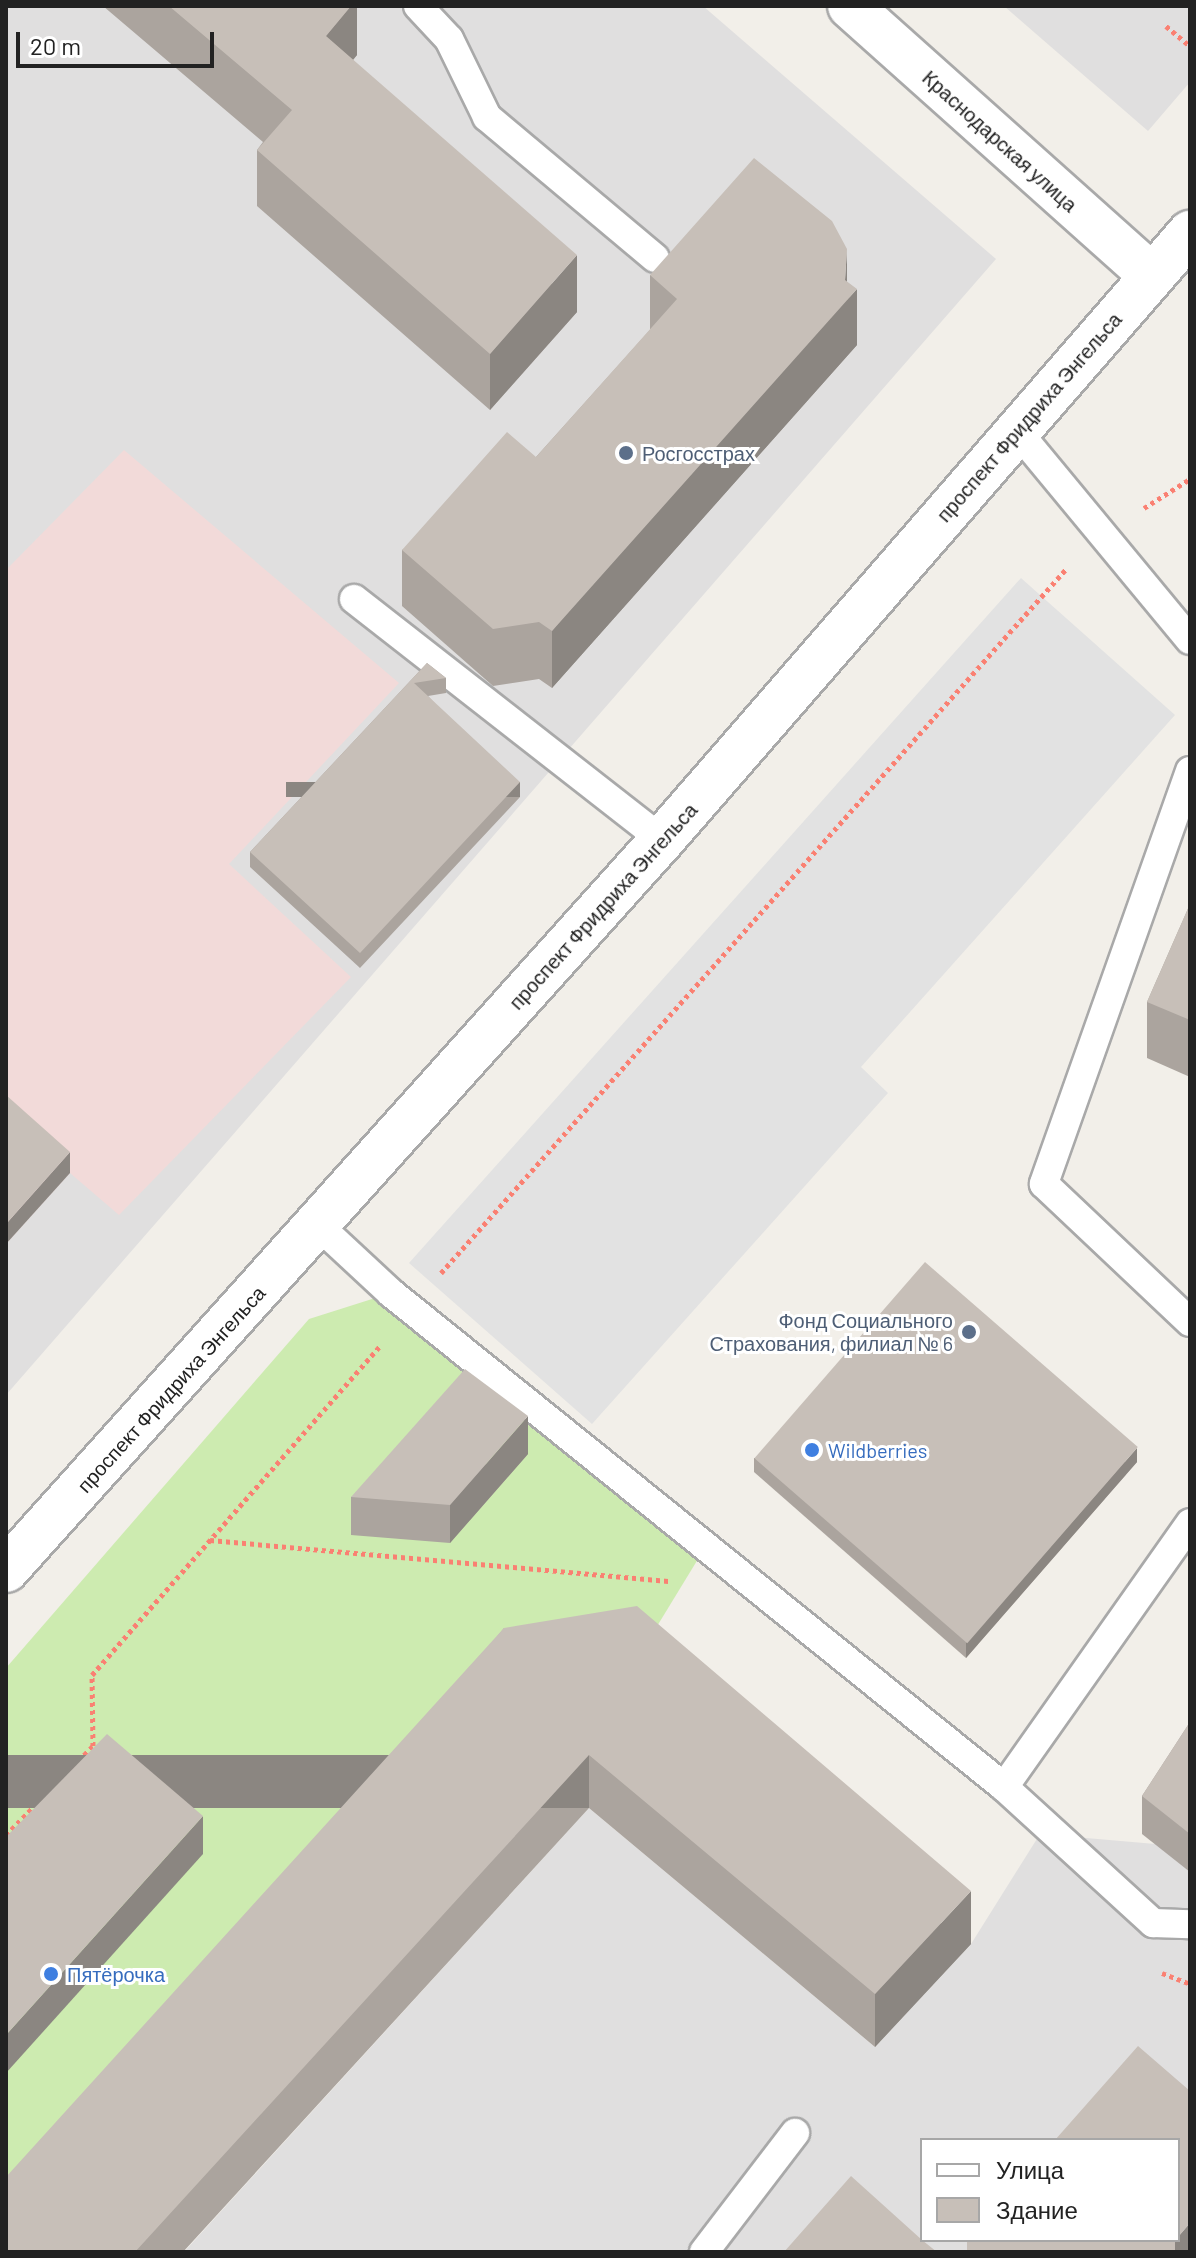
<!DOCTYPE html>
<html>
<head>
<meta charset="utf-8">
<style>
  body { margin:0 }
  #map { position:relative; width:1196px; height:2258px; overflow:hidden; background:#f2efe9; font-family:Barlow,sans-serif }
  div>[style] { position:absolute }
  .residential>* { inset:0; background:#e0dfdf }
  .commercial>* { inset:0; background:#f2dad9 }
  .grass>* { inset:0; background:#cdebb0 }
  .parking>* { inset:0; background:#e2e2e2 }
  .path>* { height:5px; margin-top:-2.5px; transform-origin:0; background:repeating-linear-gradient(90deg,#fa8072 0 4px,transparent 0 8px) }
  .roads { filter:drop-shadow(2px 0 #a9a9a9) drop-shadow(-2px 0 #a9a9a9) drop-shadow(0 2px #a9a9a9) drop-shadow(0 -2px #a9a9a9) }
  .service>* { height:28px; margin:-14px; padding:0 14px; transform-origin:14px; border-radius:14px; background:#fff }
  .minor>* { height:44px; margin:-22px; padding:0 22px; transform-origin:22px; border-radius:22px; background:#fff }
  .tertiary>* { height:44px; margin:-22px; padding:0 22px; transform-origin:22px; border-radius:22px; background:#fff }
  .wall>* { inset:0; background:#aba49e }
  .shaded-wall>* { inset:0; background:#8b8681; transform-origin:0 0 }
  .building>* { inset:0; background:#c7bfb8; transform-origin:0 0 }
  .dots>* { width:22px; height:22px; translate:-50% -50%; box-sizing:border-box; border:4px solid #fff; border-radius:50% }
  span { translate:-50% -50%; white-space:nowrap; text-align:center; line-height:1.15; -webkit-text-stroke:6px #fff; paint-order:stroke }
  .street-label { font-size:20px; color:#222 }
  .service-label { font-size:20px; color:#4e5e75 }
  .left { translate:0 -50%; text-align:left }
  .right { translate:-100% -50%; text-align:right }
  .shop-label { font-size:20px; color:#366cbe }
  .frame { position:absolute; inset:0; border:8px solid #222; pointer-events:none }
  .legend { position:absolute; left:920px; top:2138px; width:260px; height:104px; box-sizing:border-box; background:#fff; border:2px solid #a7a7a7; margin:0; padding:10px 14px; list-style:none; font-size:24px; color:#222 }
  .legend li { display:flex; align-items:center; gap:16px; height:40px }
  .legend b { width:40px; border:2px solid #a7a7a7 }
  .scale { position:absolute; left:16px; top:32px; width:198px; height:36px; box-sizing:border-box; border:4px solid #222; border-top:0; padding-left:10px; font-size:24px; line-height:28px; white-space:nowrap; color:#222; -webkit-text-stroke:6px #fff; paint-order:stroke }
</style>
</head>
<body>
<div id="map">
  <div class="residential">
    <i style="clip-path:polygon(6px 6px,703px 6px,996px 259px,6px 1395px)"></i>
    <i style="clip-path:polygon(1004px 6px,1190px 6px,1190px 82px,1148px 131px)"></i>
    <i style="clip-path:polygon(evenodd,589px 1808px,875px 2047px,971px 1944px,1040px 1834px,1190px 1847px,1190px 2252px,184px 2252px,589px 1808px,922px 2140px,1178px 2140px,1178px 2240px,922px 2240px,922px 2140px)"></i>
  </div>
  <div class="commercial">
    <i style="clip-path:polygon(124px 450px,399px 683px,229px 864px,351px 977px,119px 1215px,70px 1173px,6px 1244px,6px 570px)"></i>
  </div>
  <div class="grass">
    <i style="clip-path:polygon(391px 1293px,706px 1546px,637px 1659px,6px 2230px,6px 1668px,309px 1319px)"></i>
  </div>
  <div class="parking">
    <i style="clip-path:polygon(1021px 578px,1175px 715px,861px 1067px,888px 1093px,592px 1424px,409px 1263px)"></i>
  </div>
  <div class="path">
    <i style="left:1166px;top:26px;width:31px;rotate:40deg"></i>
    <i style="left:1144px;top:508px;width:54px;rotate:-32.2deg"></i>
    <i style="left:441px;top:1273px;width:943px;rotate:-48.4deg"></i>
    <i style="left:210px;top:1540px;width:460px;rotate:5.1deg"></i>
    <i style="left:6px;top:1835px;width:124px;rotate:-45.7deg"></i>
    <i style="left:93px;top:1746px;width:71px;rotate:-90.8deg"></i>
    <i style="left:92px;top:1675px;width:439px;rotate:-48.8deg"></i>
    <i style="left:1162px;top:1973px;width:30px;rotate:21deg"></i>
  </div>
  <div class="roads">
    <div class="service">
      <i style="left:418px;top:6px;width:45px;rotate:46.8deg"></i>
      <i style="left:449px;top:39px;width:87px;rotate:64deg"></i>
      <i style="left:487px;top:117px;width:219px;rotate:40deg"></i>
      <i style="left:1017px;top:431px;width:271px;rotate:50.4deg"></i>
      <i style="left:354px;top:599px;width:391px;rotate:38deg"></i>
      <i style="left:1190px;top:771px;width:438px;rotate:109.5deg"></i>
      <i style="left:1044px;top:1184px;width:201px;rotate:43.4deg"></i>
      <i style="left:319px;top:1226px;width:98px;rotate:42.9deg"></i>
      <i style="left:391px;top:1293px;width:787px;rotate:38.86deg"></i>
      <i style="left:1004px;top:1787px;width:202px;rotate:42.4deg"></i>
      <i style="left:1153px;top:1923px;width:37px;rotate:2deg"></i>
      <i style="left:1004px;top:1787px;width:323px;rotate:-54.8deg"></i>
      <i style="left:704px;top:2252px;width:150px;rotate:-52.6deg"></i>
    </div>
    <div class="minor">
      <i style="left:850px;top:6px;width:404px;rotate:41.8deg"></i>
    </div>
    <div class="tertiary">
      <i style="left:6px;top:1570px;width:981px;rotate:-48.06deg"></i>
      <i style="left:662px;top:840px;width:805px;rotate:-48.98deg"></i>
    </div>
  </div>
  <div class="wall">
    <i style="clip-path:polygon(103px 6px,357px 6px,357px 55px,353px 60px,577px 312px,490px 410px,257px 206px,257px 150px,263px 142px)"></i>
    <i style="clip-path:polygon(650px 275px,847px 282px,857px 345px,552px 688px,539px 679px,493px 686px,402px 606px,402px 550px,536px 457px,650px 330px)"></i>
    <i style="clip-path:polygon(427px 663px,446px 678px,446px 693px,428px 696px,520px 797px,360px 968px,250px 867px,250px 852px)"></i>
    <i style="clip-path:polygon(1190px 904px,1190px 1077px,1147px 1058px,1147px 1002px)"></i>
    <i style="clip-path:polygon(528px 1454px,450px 1543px,351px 1535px,351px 1497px)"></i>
    <i style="clip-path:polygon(754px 1458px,1137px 1462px,966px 1658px,754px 1472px)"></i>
    <i style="clip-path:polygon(504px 1628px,971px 1944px,875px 2047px,589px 1808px,183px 2252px,6px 2252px)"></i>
    <i style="clip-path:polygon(1190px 1722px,1190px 1872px,1142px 1834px,1142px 1796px)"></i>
  </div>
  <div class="shaded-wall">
    <i style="clip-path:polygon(351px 6px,357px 6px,357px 55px,326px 92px,326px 36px)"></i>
    <i style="clip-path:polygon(847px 249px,847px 300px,857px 289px,857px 345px,552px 688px,552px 631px,845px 280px)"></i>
    <i style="clip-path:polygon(577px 255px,577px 312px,490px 410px,490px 354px)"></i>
    <i style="left:520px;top:782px;width:15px;height:234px;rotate:90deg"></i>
    <i style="clip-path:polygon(70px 1152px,70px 1173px,6px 1244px,6px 1224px)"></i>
    <i style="clip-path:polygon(528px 1416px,528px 1454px,450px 1543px,450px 1505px)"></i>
    <i style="clip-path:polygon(1137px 1448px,1137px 1462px,966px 1658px,966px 1643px)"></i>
    <i style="left:589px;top:1755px;width:53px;height:673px;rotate:90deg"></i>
    <i style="clip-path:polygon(203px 1816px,203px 1854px,6px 2073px,6px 2035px)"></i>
    <i style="clip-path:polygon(971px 1891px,971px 1944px,875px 2047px,875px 1994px)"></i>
    <i style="clip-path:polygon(1190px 2223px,1190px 2252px,1165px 2252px,1175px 2240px,1178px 2240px,1178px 2237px)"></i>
  </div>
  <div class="building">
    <i style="clip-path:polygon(169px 6px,351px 6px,326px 36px,577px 255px,490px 354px,257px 150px,292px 110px)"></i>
    <i style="clip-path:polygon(754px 158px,832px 221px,847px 249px,845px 280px,857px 289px,552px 631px,539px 622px,493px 629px,402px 550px,507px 432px,536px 457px,677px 299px,650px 275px)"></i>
    <i style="clip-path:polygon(427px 663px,446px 678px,414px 683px,520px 782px,360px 953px,250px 852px)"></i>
    <i style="clip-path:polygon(1190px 904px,1190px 1020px,1147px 1002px)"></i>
    <i style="clip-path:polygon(6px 1095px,70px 1152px,6px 1224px)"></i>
    <i style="left:925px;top:1262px;width:282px;height:260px;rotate:41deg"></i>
    <i style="clip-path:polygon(465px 1369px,528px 1416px,450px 1505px,351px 1497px)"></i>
    <i style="clip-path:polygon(637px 1606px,971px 1891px,875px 1994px,589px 1755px,135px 2252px,6px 2252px,6px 2177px,504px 1628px)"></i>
    <i style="clip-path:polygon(1190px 1722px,1190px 1834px,1142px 1796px)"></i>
    <i style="clip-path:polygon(107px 1734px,203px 1816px,6px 2035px,6px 1837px)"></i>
    <i style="clip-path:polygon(1138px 2046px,1190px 2091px,1190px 2223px,1178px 2237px,1178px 2140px,1055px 2140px)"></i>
    <i style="clip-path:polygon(851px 2176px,922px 2240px,937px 2252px,784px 2252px)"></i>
    <i style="left:967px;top:2240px;width:208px;height:16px"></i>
  </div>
  <div class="dots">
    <i style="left:626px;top:453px;background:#5c6f8a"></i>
    <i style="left:969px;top:1332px;background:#5c6f8a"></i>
    <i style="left:812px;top:1450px;background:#3f7fe0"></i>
    <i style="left:51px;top:1974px;background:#3f7fe0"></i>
  </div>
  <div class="street-label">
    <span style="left:1000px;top:141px;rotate:42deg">Краснодарская улица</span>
    <span style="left:1029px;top:417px;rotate:-49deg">проспект Фридриха Энгельса</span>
    <span style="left:603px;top:906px;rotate:-48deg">проспект Фридриха Энгельса</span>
    <span style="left:171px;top:1389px;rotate:-48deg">проспект Фридриха Энгельса</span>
  </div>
  <div class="service-label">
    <span class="left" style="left:642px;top:453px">Росгосстрах</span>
    <span class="right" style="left:953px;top:1332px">Фонд Социального<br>Страхования, филиал № 6</span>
  </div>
  <div class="shop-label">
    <span class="left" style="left:828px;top:1450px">Wildberries</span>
    <span class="left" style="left:67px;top:1974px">Пятёрочка</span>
  </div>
  <div class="frame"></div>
  <ul class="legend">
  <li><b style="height:10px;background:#fff"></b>Улица</li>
  <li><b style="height:22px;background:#c7bfb8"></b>Здание</li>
  </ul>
  <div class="scale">20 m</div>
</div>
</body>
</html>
